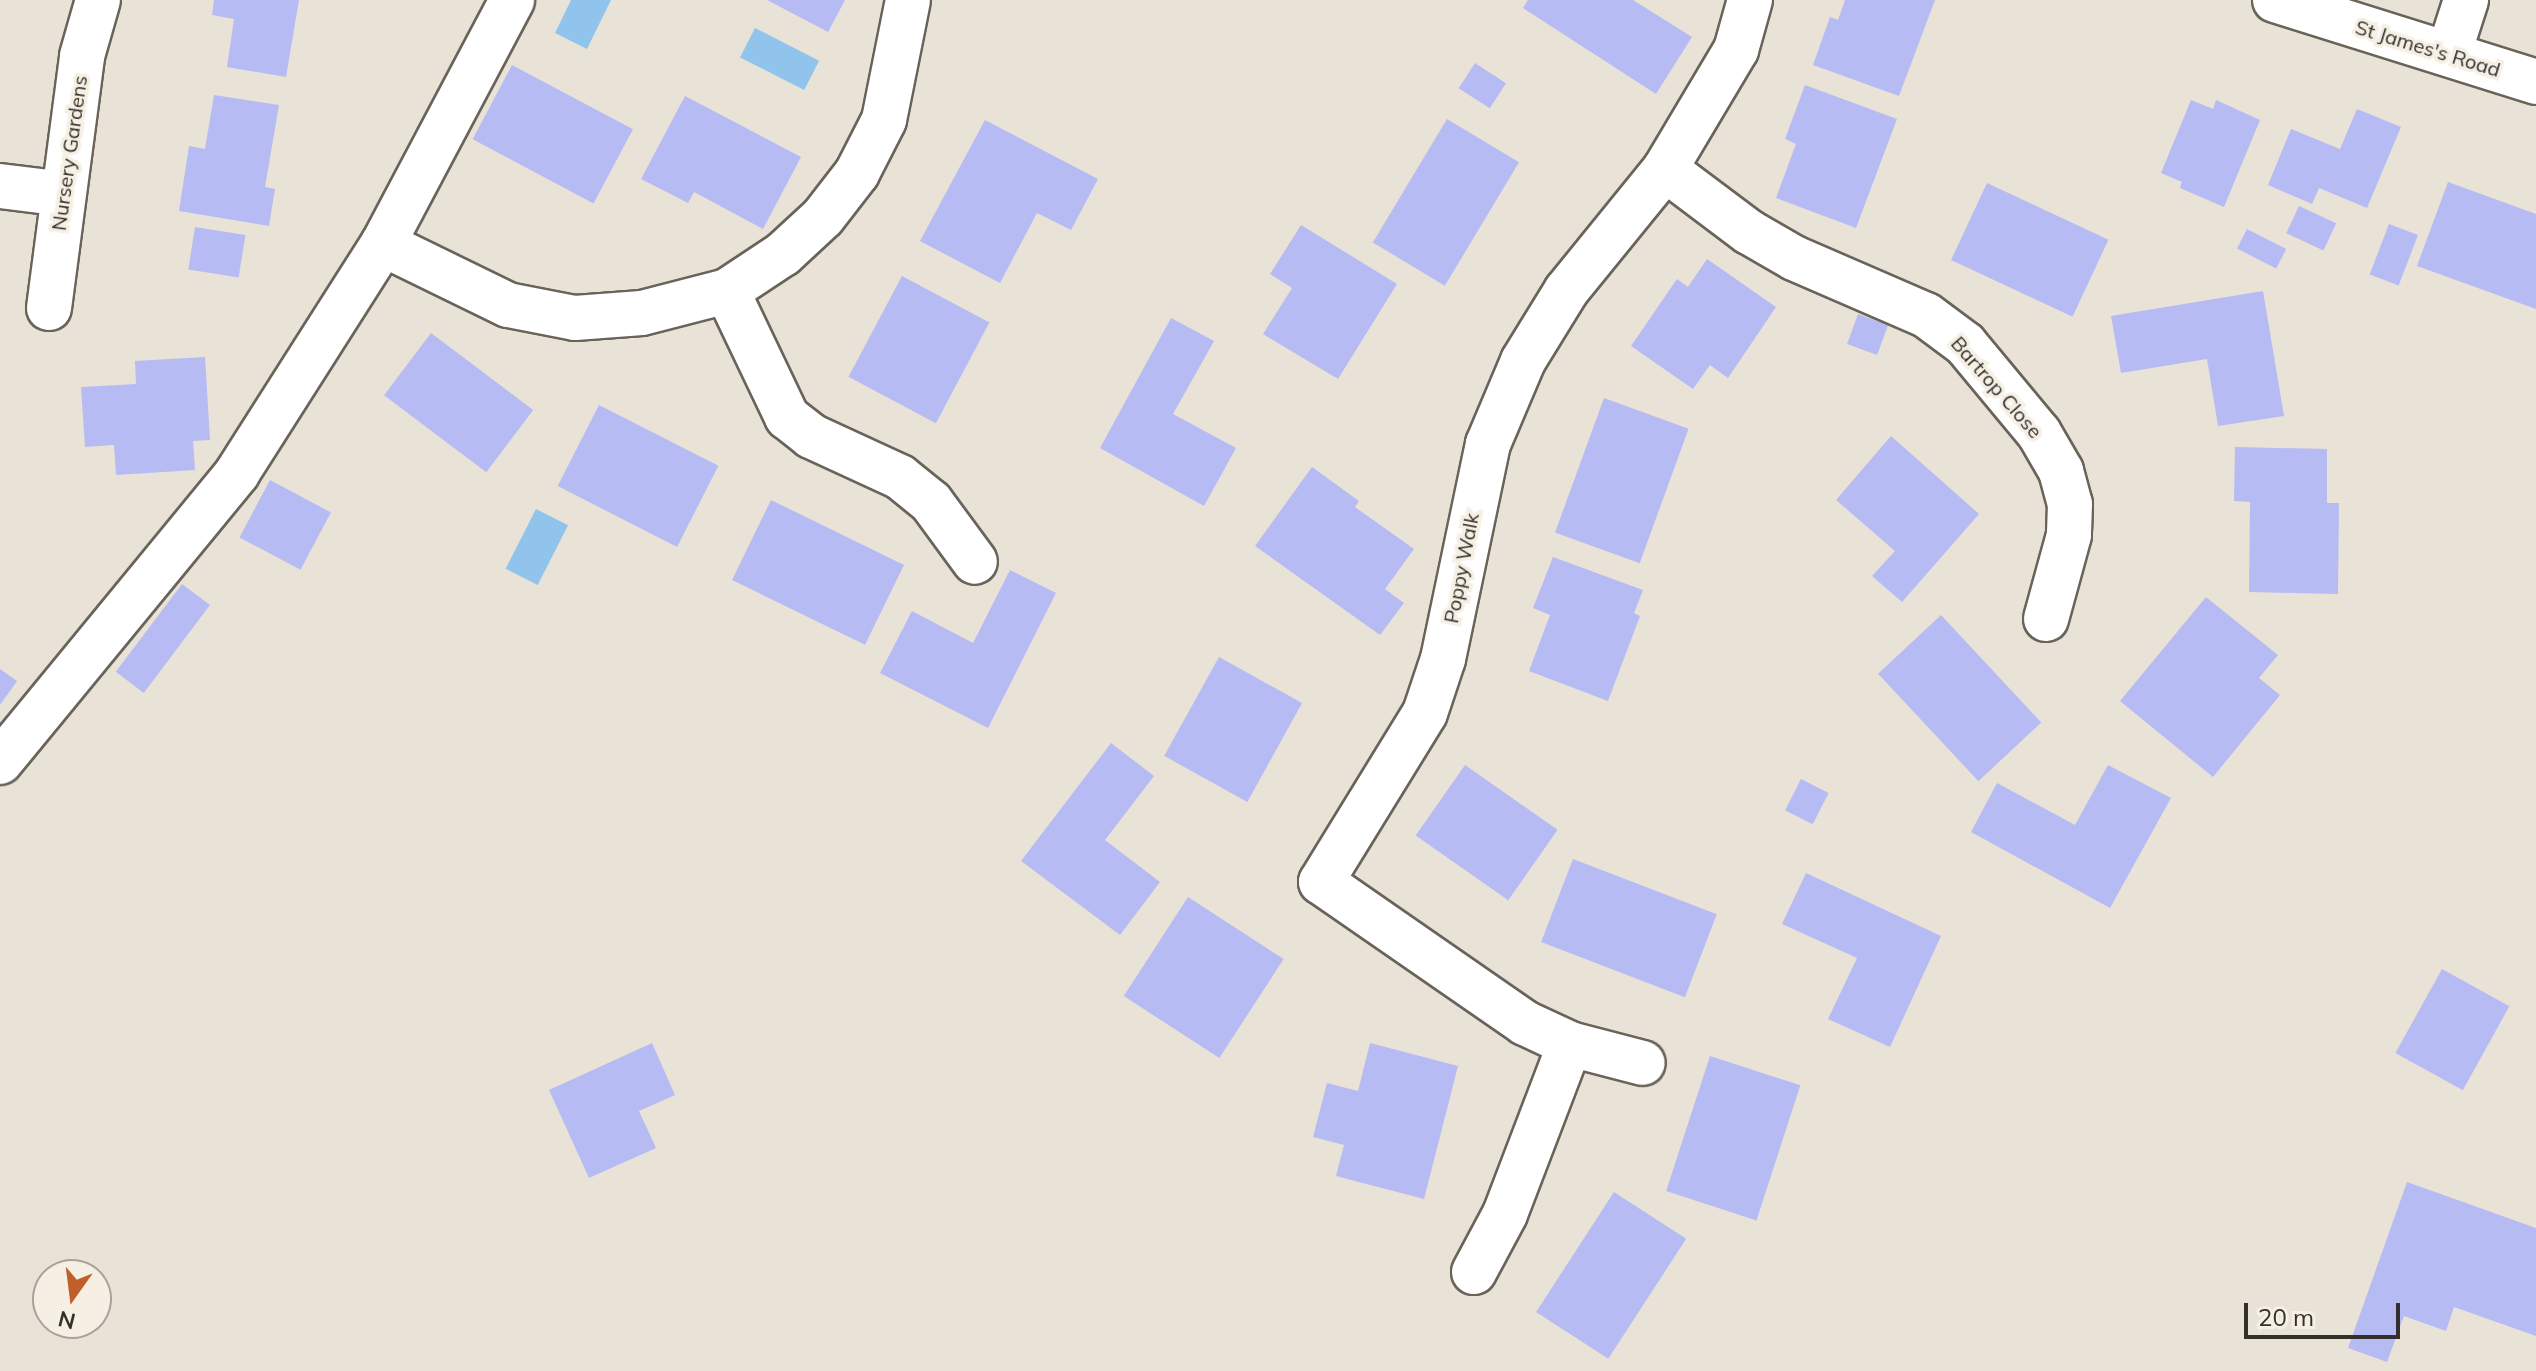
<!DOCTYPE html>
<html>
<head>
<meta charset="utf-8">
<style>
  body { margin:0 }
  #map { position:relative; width:2536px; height:1371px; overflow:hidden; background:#e9e2d7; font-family:Mulish,sans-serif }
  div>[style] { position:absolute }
  .water>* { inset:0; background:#90c4ed; transform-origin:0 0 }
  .building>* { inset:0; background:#b7bbf3; transform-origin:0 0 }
  .roads { filter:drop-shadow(2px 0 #69635a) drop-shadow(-2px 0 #69635a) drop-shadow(0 2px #69635a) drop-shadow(0 -2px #69635a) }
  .minor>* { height:44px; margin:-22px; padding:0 22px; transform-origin:22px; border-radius:22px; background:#fff }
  span { translate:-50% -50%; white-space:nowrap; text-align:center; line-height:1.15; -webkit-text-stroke:7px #f6efe4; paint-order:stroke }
  .street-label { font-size:20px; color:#33302c }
  .north { position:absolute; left:32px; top:1259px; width:80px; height:80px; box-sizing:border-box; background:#f6efe4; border:2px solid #a8a39a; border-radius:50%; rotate:194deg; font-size:22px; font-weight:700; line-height:32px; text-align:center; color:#33302c }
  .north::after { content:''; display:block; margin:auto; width:28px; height:36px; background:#c25e2b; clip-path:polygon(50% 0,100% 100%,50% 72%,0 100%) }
  .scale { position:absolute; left:2244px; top:1303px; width:156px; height:36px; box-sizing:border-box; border:4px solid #33302c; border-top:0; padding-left:10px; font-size:24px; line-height:28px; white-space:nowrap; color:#33302c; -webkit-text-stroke:6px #f6efe4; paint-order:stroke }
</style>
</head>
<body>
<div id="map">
  <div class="water">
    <i style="clip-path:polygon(571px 0,611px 0,587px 49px,555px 33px)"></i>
    <i style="left:755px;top:28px;width:72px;height:33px;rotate:27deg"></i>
    <i style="left:536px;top:509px;width:36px;height:67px;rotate:27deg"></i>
  </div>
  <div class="building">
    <i style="clip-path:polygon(214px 0,299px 0,286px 77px,227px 67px,234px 19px,212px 15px)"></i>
    <i style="clip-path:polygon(767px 0,845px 0,828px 32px)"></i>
    <i style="clip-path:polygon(1528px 0,1633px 0,1692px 37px,1656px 94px,1523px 8px)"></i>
    <i style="clip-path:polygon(1845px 0,1935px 0,1899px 96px,1813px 65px,1830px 17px,1838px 20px)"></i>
    <i style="left:1475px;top:63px;width:37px;height:30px;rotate:33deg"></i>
    <i style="left:512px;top:65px;width:137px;height:84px;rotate:28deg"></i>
    <i style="clip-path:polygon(1805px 85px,1897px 119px,1856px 228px,1776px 198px,1796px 144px,1785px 139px)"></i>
    <i style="clip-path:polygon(214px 95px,279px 105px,265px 187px,275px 189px,269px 226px,179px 211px,189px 146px,205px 149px)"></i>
    <i style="clip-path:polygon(685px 96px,801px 157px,763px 229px,694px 192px,688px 203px,641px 179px)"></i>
    <i style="clip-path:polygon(2191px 100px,2213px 109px,2216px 100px,2260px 120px,2224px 207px,2180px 188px,2182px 182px,2161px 173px)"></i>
    <i style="clip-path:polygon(2357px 109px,2401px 127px,2367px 208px,2319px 188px,2312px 204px,2268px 185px,2291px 129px,2340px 149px)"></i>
    <i style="left:1447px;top:119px;width:84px;height:144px;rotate:31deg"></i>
    <i style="clip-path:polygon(985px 120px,1098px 179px,1071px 230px,1037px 213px,1000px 283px,920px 241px)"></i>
    <i style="clip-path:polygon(2448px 182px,2536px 214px,2536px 309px,2417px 266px)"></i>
    <i style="left:1987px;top:183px;width:134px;height:85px;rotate:25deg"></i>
    <i style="left:2299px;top:206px;width:41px;height:30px;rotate:25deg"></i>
    <i style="left:2389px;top:224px;width:31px;height:54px;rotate:21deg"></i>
    <i style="clip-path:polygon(1301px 225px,1397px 284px,1338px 379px,1263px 334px,1292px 288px,1270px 274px)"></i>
    <i style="left:195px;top:227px;width:51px;height:43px;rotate:9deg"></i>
    <i style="left:2247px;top:229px;width:44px;height:22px;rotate:27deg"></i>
    <i style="clip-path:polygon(1707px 259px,1776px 307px,1728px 378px,1710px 365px,1693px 389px,1631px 346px,1677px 279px,1688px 287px)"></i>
    <i style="left:902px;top:276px;width:99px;height:114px;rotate:28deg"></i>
    <i style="clip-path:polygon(2263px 291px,2284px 416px,2218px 426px,2207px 359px,2121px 373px,2111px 316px)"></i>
    <i style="left:1858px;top:314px;width:32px;height:32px;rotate:20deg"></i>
    <i style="clip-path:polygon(1171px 318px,1214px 341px,1173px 414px,1236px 448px,1204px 506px,1100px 448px)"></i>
    <i style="left:431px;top:333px;width:128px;height:78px;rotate:37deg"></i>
    <i style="clip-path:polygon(205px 357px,210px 440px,193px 441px,195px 470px,116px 475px,114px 445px,85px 447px,81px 387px,136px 384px,135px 361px)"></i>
    <i style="left:1604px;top:398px;width:90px;height:143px;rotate:20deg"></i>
    <i style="left:599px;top:405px;width:134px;height:91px;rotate:27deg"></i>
    <i style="clip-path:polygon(1891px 436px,1979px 514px,1902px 602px,1872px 576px,1895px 551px,1836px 500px)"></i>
    <i style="clip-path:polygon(2235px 447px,2327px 449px,2327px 503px,2339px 503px,2338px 594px,2249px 592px,2250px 502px,2234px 501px)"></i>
    <i style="clip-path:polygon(1312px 467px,1359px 501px,1355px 507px,1414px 549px,1385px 589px,1404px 603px,1380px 635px,1255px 546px)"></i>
    <i style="left:270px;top:480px;width:69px;height:65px;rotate:28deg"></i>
    <i style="left:771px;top:500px;width:148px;height:89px;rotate:26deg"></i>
    <i style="clip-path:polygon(1553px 557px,1643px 590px,1634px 613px,1640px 616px,1608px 701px,1529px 671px,1550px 615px,1533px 608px)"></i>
    <i style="clip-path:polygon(1010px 570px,1056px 593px,988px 728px,880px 673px,912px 611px,973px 643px)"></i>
    <i style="left:182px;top:584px;width:35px;height:110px;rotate:37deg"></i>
    <i style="clip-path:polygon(2206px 597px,2278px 655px,2259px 678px,2280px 695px,2213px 777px,2120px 701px)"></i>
    <i style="left:1941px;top:615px;width:147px;height:86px;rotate:47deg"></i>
    <i style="left:1219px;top:657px;width:95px;height:113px;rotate:29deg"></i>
    <i style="clip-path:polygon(0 669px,17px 681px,0 705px)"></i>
    <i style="clip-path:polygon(1111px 743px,1154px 776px,1105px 840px,1160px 882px,1120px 935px,1021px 861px)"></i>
    <i style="left:1465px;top:765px;width:113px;height:86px;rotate:35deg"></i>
    <i style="clip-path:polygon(2108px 765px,2171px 798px,2110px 908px,1971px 832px,1997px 783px,2075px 825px)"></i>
    <i style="left:1801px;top:779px;width:31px;height:35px;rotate:27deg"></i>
    <i style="left:1573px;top:859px;width:154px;height:89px;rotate:21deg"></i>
    <i style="clip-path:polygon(1806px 873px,1941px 936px,1890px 1047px,1828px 1019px,1857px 958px,1782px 924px)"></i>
    <i style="left:1188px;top:897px;width:114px;height:118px;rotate:33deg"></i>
    <i style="left:2442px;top:969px;width:77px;height:96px;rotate:29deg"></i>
    <i style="clip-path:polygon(652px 1043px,675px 1095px,639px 1111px,656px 1148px,589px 1178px,549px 1090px)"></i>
    <i style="clip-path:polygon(1370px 1043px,1458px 1066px,1424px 1199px,1336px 1176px,1344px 1145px,1313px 1137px,1327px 1083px,1358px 1091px)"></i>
    <i style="left:1710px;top:1056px;width:95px;height:142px;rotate:18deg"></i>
    <i style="clip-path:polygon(2407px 1182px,2536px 1228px,2536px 1336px,2454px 1307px,2446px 1331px,2404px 1316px,2387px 1362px,2348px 1348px)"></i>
    <i style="left:1614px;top:1192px;width:86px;height:143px;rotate:33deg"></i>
  </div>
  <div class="roads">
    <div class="minor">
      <i style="left:2275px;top:0;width:274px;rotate:17.4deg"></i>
      <i style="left:2449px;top:53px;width:56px;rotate:-72.2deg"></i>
      <i style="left:1665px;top:169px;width:105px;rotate:36.9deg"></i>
      <i style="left:1749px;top:232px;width:52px;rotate:30deg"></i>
      <i style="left:1794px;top:258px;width:144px;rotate:23.4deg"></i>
      <i style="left:1926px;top:315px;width:49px;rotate:36.6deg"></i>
      <i style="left:1965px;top:344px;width:116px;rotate:50.3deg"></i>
      <i style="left:2039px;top:433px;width:44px;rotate:59.9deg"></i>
      <i style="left:2061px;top:471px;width:34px;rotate:75deg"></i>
      <i style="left:2070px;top:504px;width:31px;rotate:92deg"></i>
      <i style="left:2069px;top:535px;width:87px;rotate:105.3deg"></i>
      <i style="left:0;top:186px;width:64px;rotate:7.1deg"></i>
      <i style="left:383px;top:244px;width:139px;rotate:26deg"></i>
      <i style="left:508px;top:305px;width:68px;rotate:11deg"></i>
      <i style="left:575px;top:318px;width:67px;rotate:-4.3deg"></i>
      <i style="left:642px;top:313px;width:88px;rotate:-14.5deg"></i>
      <i style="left:727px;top:291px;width:67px;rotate:-33.5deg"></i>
      <i style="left:783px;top:254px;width:54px;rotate:-42.8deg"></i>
      <i style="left:823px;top:217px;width:56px;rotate:-52.3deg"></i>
      <i style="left:857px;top:173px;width:59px;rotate:-63deg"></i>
      <i style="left:884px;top:120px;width:122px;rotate:-78.7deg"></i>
      <i style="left:727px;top:291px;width:140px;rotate:64.5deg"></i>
      <i style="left:787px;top:417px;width:31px;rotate:38deg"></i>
      <i style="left:811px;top:436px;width:98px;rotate:24.7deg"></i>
      <i style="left:900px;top:477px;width:40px;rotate:39deg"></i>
      <i style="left:931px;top:502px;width:74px;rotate:53.7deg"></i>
      <i style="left:49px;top:308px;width:254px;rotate:-82.5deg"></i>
      <i style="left:82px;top:56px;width:58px;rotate:-74.1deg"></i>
      <i style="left:0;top:762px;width:374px;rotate:-50.6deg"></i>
      <i style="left:237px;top:473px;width:272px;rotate:-57.5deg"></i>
      <i style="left:383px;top:244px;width:276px;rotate:-62.1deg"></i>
      <i style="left:1570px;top:1044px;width:75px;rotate:14.6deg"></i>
      <i style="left:1474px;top:1272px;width:66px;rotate:-61.9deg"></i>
      <i style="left:1505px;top:1214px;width:182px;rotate:-69.1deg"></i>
      <i style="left:1570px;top:1044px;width:50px;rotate:-155deg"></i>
      <i style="left:1525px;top:1023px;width:248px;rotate:-145.3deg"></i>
      <i style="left:1321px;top:882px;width:198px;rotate:-58.4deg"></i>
      <i style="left:1425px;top:713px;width:57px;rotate:-71.6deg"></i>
      <i style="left:1443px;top:659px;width:220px;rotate:-78.2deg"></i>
      <i style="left:1488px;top:444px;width:90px;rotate:-67.1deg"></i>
      <i style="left:1523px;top:361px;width:82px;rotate:-58.4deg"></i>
      <i style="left:1566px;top:291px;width:157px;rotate:-50.9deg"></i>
      <i style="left:1665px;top:169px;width:139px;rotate:-59.2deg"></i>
      <i style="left:1736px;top:50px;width:52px;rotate:-74.4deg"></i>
    </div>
  </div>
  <div class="street-label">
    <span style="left:2428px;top:48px;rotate:17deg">St James's Road</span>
    <span style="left:69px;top:153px;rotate:-82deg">Nursery Gardens</span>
    <span style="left:1997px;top:387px;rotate:49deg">Bartrop Close</span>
    <span style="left:1461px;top:568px;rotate:-79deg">Poppy Walk</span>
  </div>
  <div class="north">N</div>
  <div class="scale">20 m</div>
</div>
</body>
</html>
